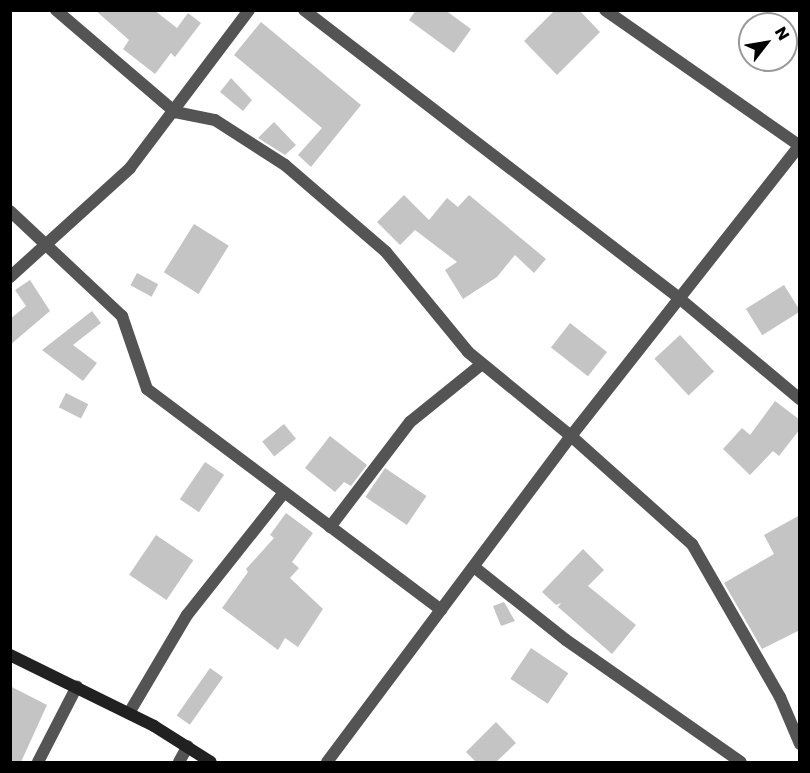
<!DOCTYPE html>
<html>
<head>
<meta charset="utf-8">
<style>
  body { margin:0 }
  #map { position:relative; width:810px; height:773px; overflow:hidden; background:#fff; font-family:Poppins,sans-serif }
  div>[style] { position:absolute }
  .building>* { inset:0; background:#c4c4c4; transform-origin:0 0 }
  .street>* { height:12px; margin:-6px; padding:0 6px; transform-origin:6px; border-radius:6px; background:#545454 }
  .secondary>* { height:12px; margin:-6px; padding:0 6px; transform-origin:6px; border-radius:6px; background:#212121 }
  span { translate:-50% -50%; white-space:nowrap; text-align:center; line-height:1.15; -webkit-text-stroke:4.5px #fff; paint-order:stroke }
  .frame { position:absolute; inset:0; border:12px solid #000; pointer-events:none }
  .north { position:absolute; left:738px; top:12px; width:60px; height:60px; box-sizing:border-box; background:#fff; border:2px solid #999; border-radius:50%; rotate:59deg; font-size:16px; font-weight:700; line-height:24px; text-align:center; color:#000 }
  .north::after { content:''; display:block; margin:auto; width:21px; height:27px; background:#000; clip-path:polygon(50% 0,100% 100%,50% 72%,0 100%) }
</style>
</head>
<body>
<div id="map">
  <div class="building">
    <i style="clip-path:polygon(95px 10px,154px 10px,177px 28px,188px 13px,201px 23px,175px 57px,171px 53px,155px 74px,123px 49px,129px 40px)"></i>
    <i style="clip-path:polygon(416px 10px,445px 10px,471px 29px,454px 53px,409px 20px)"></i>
    <i style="clip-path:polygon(555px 10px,579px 10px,600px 32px,557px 75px,524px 41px)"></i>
    <i style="clip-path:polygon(261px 22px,361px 105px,311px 167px,298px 155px,322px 128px,234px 55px)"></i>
    <i style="clip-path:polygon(231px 78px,252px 100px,243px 111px,220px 92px)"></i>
    <i style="clip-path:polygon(274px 122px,296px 145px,285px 155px,258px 138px)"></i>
    <i style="clip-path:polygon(404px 195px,429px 220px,447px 198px,458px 207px,469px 195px,546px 259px,534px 273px,515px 255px,497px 277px,463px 299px,445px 270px,457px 262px,415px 230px,400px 245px,377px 222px)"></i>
    <i style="left:194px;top:224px;width:41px;height:57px;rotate:32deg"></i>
    <i style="left:137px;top:273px;width:24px;height:14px;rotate:28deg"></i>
    <i style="clip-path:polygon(30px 280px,50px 311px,10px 345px,10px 319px,26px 306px,15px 290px)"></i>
    <i style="left:784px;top:285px;width:31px;height:45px;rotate:58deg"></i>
    <i style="clip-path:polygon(92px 311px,101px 323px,73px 345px,97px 363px,83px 381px,42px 350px)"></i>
    <i style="left:570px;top:323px;width:47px;height:31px;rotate:38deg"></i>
    <i style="left:680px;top:335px;width:50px;height:35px;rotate:47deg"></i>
    <i style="left:66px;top:393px;width:25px;height:16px;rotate:27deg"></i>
    <i style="clip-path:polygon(775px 401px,800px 420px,800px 429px,779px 456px,773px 451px,750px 475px,723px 449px,742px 428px,750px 435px)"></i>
    <i style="left:284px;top:424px;width:19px;height:28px;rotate:51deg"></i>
    <i style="clip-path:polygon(330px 436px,367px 465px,351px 486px,344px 482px,335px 492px,305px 468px)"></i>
    <i style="left:205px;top:462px;width:23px;height:45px;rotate:34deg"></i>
    <i style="left:385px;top:468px;width:50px;height:35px;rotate:34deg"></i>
    <i style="clip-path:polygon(286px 513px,313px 533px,292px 562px,299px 568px,290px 578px,323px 609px,298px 647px,285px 638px,278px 650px,222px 608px,248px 572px,246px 569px,274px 538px,270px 535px)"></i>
    <i style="clip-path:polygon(800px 515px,800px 630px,762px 649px,724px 583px,774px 554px,764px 535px)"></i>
    <i style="left:156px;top:535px;width:45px;height:48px;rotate:34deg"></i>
    <i style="clip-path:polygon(583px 549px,604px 570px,588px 586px,636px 625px,612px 654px,558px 607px,561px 603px,556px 605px,542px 592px)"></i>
    <i style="clip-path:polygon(504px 602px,515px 621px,501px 626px,493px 606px)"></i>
    <i style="left:531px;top:648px;width:45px;height:37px;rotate:34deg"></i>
    <i style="left:210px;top:668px;width:16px;height:58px;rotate:35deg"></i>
    <i style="clip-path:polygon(10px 686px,47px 705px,21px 762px,10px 762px)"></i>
    <i style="clip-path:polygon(496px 722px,516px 743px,496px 762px,476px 762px,466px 752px)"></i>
  </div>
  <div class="street">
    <i style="left:56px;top:10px;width:157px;rotate:40.6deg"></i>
    <i style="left:175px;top:112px;width:41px;rotate:11.3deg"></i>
    <i style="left:215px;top:120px;width:83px;rotate:32.7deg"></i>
    <i style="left:285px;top:165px;width:133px;rotate:40.7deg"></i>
    <i style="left:386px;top:252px;width:129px;rotate:50.6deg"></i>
    <i style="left:468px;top:352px;width:133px;rotate:39.2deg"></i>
    <i style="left:571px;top:436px;width:162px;rotate:41.8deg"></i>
    <i style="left:692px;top:544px;width:177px;rotate:60.1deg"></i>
    <i style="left:780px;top:697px;width:51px;rotate:66.9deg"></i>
    <i style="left:304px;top:10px;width:473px;rotate:37.5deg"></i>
    <i style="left:679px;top:298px;width:158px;rotate:39.9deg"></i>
    <i style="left:605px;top:10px;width:238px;rotate:34.9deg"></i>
    <i style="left:10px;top:211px;width:154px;rotate:43.2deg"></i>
    <i style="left:122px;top:316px;width:77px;rotate:71.1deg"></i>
    <i style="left:147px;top:389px;width:368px;rotate:36.9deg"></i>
    <i style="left:10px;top:277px;width:162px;rotate:-42.2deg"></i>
    <i style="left:130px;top:168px;width:198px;rotate:-53deg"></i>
    <i style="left:330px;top:527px;width:132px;rotate:-52.7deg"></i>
    <i style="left:410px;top:422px;width:92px;rotate:-38.9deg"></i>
    <i style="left:474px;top:567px;width:117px;rotate:38.4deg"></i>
    <i style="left:566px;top:640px;width:213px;rotate:34.9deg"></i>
    <i style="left:129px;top:713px;width:114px;rotate:-59.4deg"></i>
    <i style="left:187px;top:615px;width:154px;rotate:-51.6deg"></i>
    <i style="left:38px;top:762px;width:85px;rotate:-62.8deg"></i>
    <i style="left:179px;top:762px;width:18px;rotate:-61deg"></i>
    <i style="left:327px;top:762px;width:407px;rotate:-53.2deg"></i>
    <i style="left:571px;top:436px;width:370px;rotate:-51.8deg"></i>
  </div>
  <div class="secondary">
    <i style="left:10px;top:655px;width:161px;rotate:26.2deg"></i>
    <i style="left:154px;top:726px;width:67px;rotate:32.3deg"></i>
  </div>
  <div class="frame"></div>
  <div class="north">N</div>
</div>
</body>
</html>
